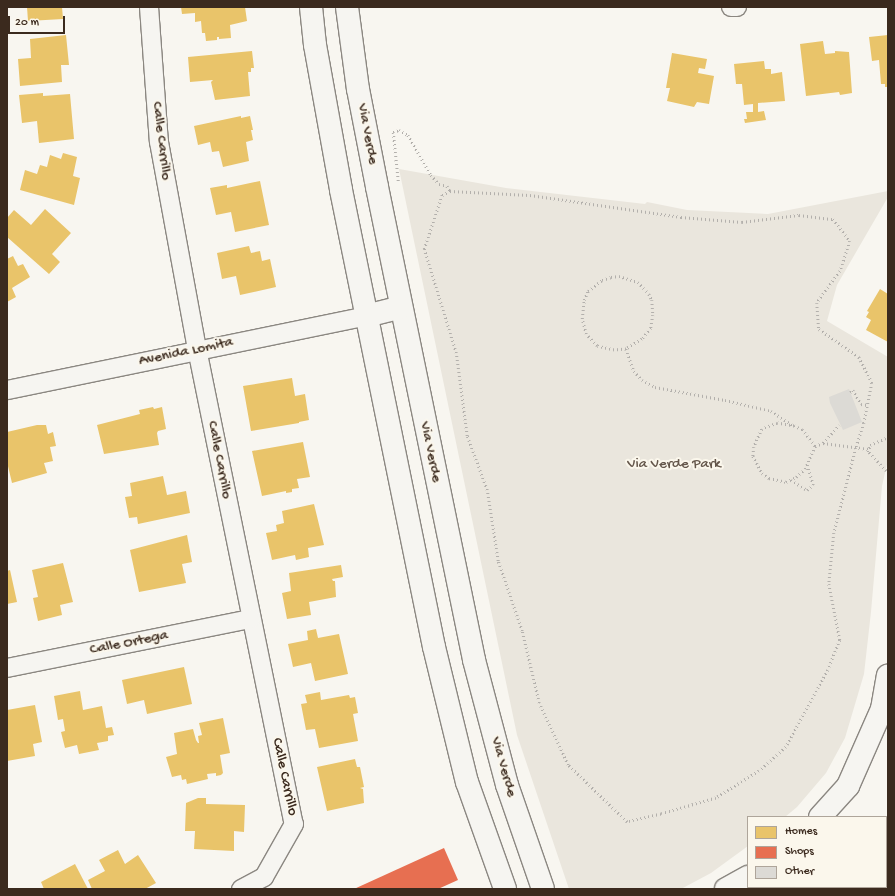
<!DOCTYPE html>
<html>
<head>
<meta charset="utf-8">
<style>
  body { margin:0 }
  #map { position:relative; width:895px; height:896px; overflow:hidden; background:#f8f6f0; font-family:"Gochi Hand",sans-serif }
  div>[style] { position:absolute }
  .built>* { inset:0; background:#ebe6de }
  .green>* { inset:0; background:#eae6dd }
  .homes>* { inset:0; background:#e9c46a }
  .shops>* { inset:0; background:#e76f51 }
  .building>* { inset:0; background:#dcdad5 }
  .path>* { height:2.5px; margin-top:-1.25px; transform-origin:0; background:repeating-linear-gradient(90deg,#b3b0ac 0 1px,transparent 0 4px) }
  .roads { filter:drop-shadow(1px 0 #8b8781) drop-shadow(-1px 0 #8b8781) drop-shadow(0 1px #8b8781) drop-shadow(0 -1px #8b8781) }
  .minor>* { height:18px; margin:-9px; padding:0 9px; transform-origin:9px; border-radius:9px; background:#f6f5f1 }
  .tertiary>* { height:22px; margin:-11px; padding:0 11px; transform-origin:11px; border-radius:11px; background:#f6f5f1 }
  .secondary>* { height:22px; margin:-11px; padding:0 11px; transform-origin:11px; border-radius:11px; background:#f6f5f1 }
  span { translate:-50% -50%; white-space:nowrap; text-align:center; line-height:1.15; -webkit-text-stroke:4px #fbf7ec; paint-order:stroke }
  .street-label { font-size:15px; color:#3b2a1e }
  .park-label { font-size:15px; color:#64564a }
  .frame { position:absolute; inset:0; border:8px solid #3b2a1e; pointer-events:none }
  .legend { position:absolute; left:747px; top:816px; width:140px; height:72px; box-sizing:border-box; background:#fbf7ec; border:1px solid #aea59a; margin:0; padding:5px 7px; list-style:none; font-size:12px; color:#3b2a1e }
  .legend li { display:flex; align-items:center; gap:8px; height:20px }
  .legend b { width:20px; border:1px solid #aea59a }
  .scale { position:absolute; left:8px; top:16px; width:57px; height:18px; box-sizing:border-box; border:2px solid #3b2a1e; border-top:0; padding-left:5px; font-size:12px; line-height:14px; white-space:nowrap; color:#3b2a1e; -webkit-text-stroke:3px #fbf7ec; paint-order:stroke }
</style>
</head>
<body>
<div id="map">
  <div class="built">
    <i style="clip-path:polygon(888px 822px,888px 889px,823px 889px,825px 887px,886px 887px,886px 824px)"></i>
  </div>
  <div class="green">
    <i style="clip-path:polygon(399px 169px,506px 188px,645px 204px,647px 202px,687px 210px,768px 214px,888px 191px,888px 197px,837px 285px,827px 321px,888px 357px,888px 460px,882px 486px,871px 612px,864px 674px,845px 738px,826px 773px,797px 807px,785px 817px,748px 817px,748px 846px,711px 873px,681px 889px,569px 889px,517px 735px)"></i>
  </div>
  <div class="homes">
    <i style="clip-path:polygon(27px 7px,62px 7px,63px 19px,28px 21px)"></i>
    <i style="clip-path:polygon(181px 7px,245px 7px,247px 21px,230px 25px,231px 38px,219px 39px,219px 37px,217px 37px,217px 40px,206px 41px,205px 33px,202px 33px,201px 21px,195px 22px,195px 13px,182px 14px)"></i>
    <i style="clip-path:polygon(66px 35px,69px 65px,61px 65px,62px 82px,20px 86px,18px 59px,31px 58px,30px 39px)"></i>
    <i style="clip-path:polygon(888px 35px,888px 87px,885px 87px,885px 84px,881px 84px,879px 60px,872px 61px,869px 37px)"></i>
    <i style="clip-path:polygon(823px 41px,825px 54px,835px 53px,835px 51px,849px 52px,852px 93px,840px 95px,839px 92px,806px 96px,800px 44px)"></i>
    <i style="clip-path:polygon(252px 51px,254px 68px,251px 68px,251px 72px,248px 72px,250px 96px,215px 100px,211px 82px,213px 80px,190px 82px,188px 57px)"></i>
    <i style="clip-path:polygon(672px 53px,707px 59px,705px 69px,699px 68px,698px 73px,714px 76px,709px 104px,697px 102px,694px 107px,667px 101px,670px 88px,666px 88px)"></i>
    <i style="clip-path:polygon(764px 61px,765px 69px,771px 69px,771px 74px,782px 72px,785px 101px,758px 103px,758px 112px,764px 111px,766px 120px,745px 123px,744px 119px,747px 119px,746px 112px,753px 112px,753px 104px,744px 105px,742px 84px,736px 84px,734px 64px)"></i>
    <i style="clip-path:polygon(43px 93px,43px 96px,70px 94px,74px 139px,39px 143px,37px 121px,22px 123px,19px 95px)"></i>
    <i style="clip-path:polygon(241px 116px,241px 118px,250px 116px,253px 130px,251px 130px,253px 140px,246px 142px,249px 161px,223px 167px,219px 151px,212px 152px,210px 142px,198px 145px,194px 126px)"></i>
    <i style="clip-path:polygon(63px 153px,77px 157px,73px 176px,80px 178px,74px 205px,20px 190px,25px 170px,37px 174px,40px 165px,47px 167px,50px 155px,61px 159px)"></i>
    <i style="clip-path:polygon(260px 181px,269px 225px,235px 232px,231px 212px,216px 215px,210px 188px,227px 185px,227px 188px)"></i>
    <i style="clip-path:polygon(45px 209px,71px 233px,52px 254px,60px 262px,49px 274px,7px 237px,7px 218px,14px 210px,31px 225px)"></i>
    <i style="clip-path:polygon(249px 246px,251px 253px,260px 251px,262px 261px,270px 259px,276px 287px,240px 295px,236px 276px,222px 279px,217px 253px)"></i>
    <i style="clip-path:polygon(13px 256px,18px 266px,23px 264px,30px 277px,12px 288px,16px 297px,7px 302px,7px 259px)"></i>
    <i style="clip-path:polygon(880px 289px,888px 294px,888px 342px,866px 330px,871px 320px,866px 317px,869px 312px,867px 311px)"></i>
    <i style="clip-path:polygon(292px 378px,295px 396px,305px 394px,309px 420px,299px 422px,299px 423px,251px 431px,243px 386px)"></i>
    <i style="clip-path:polygon(153px 407px,154px 409px,162px 407px,166px 429px,158px 431px,157px 433px,159px 445px,104px 454px,97px 425px,140px 414px,139px 410px)"></i>
    <i style="clip-path:polygon(37px 425px,46px 425px,48px 434px,53px 432px,56px 446px,50px 447px,53px 461px,44px 463px,47px 473px,12px 483px,7px 462px,7px 432px)"></i>
    <i style="clip-path:polygon(303px 442px,310px 477px,297px 479px,299px 488px,292px 489px,292px 492px,286px 493px,286px 491px,262px 496px,252px 451px)"></i>
    <i style="clip-path:polygon(163px 476px,167px 495px,186px 491px,190px 513px,138px 524px,137px 517px,129px 518px,125px 497px,132px 496px,130px 483px)"></i>
    <i style="clip-path:polygon(314px 504px,324px 545px,308px 548px,309px 557px,296px 560px,295px 555px,272px 560px,266px 533px,277px 531px,276px 525px,284px 523px,282px 511px)"></i>
    <i style="clip-path:polygon(187px 535px,192px 562px,182px 564px,186px 583px,139px 592px,130px 550px)"></i>
    <i style="clip-path:polygon(63px 563px,73px 602px,60px 605px,62px 615px,38px 621px,33px 598px,38px 597px,32px 570px)"></i>
    <i style="clip-path:polygon(341px 565px,343px 577px,332px 579px,333px 581px,335px 581px,336px 597px,309px 602px,311px 615px,287px 619px,282px 593px,291px 591px,289px 573px)"></i>
    <i style="clip-path:polygon(10px 570px,17px 602px,7px 604px,7px 571px)"></i>
    <i style="clip-path:polygon(316px 629px,318px 638px,339px 634px,348px 674px,315px 681px,311px 663px,293px 667px,288px 644px,308px 640px,307px 631px)"></i>
    <i style="clip-path:polygon(184px 667px,192px 704px,147px 714px,144px 700px,127px 704px,122px 680px)"></i>
    <i style="clip-path:polygon(80px 691px,83px 710px,102px 706px,106px 728px,112px 727px,114px 735px,108px 736px,108px 741px,97px 743px,99px 750px,79px 754px,77px 745px,65px 748px,61px 732px,65px 731px,63px 719px,58px 720px,54px 696px)"></i>
    <i style="clip-path:polygon(320px 692px,321px 700px,349px 695px,350px 698px,355px 697px,358px 713px,353px 714px,358px 741px,319px 748px,315px 729px,306px 730px,301px 704px,307px 703px,305px 695px)"></i>
    <i style="clip-path:polygon(35px 705px,42px 742px,33px 744px,35px 756px,7px 761px,7px 710px)"></i>
    <i style="clip-path:polygon(223px 718px,230px 753px,220px 755px,223px 773px,221px 775px,216px 776px,216px 773px,207px 774px,208px 779px,187px 784px,186px 779px,182px 780px,181px 775px,172px 777px,166px 757px,177px 754px,174px 733px,193px 729px,196px 740px,198px 743px,199px 743px,198px 736px,202px 735px,199px 723px)"></i>
    <i style="clip-path:polygon(355px 759px,357px 767px,360px 767px,364px 787px,360px 788px,363px 789px,364px 803px,327px 811px,317px 767px)"></i>
    <i style="clip-path:polygon(198px 798px,206px 798px,206px 804px,245px 805px,244px 832px,234px 831px,234px 851px,194px 849px,195px 831px,185px 831px,186px 803px)"></i>
    <i style="clip-path:polygon(118px 850px,125px 864px,138px 855px,156px 883px,145px 889px,92px 889px,88px 880px,105px 871px,99px 860px)"></i>
    <i style="clip-path:polygon(75px 864px,88px 889px,44px 889px,41px 882px)"></i>
  </div>
  <div class="shops">
    <i style="clip-path:polygon(444px 848px,458px 880px,438px 889px,354px 889px)"></i>
  </div>
  <div class="building">
    <i style="clip-path:polygon(849px 389px,862px 422px,843px 430px,830px 403px,829px 397px)"></i>
  </div>
  <div class="path">
    <i style="left:398px;top:181px;width:49px;rotate:-95.8deg"></i>
    <i style="left:393px;top:132px;width:6px;rotate:-18deg"></i>
    <i style="left:399px;top:130px;width:10px;rotate:29deg"></i>
    <i style="left:408px;top:135px;width:46px;rotate:60.1deg"></i>
    <i style="left:431px;top:175px;width:12px;rotate:48deg"></i>
    <i style="left:439px;top:184px;width:8px;rotate:14deg"></i>
    <i style="left:447px;top:186px;width:6px;rotate:59deg"></i>
    <i style="left:450px;top:191px;width:80px;rotate:2.9deg"></i>
    <i style="left:530px;top:195px;width:153px;rotate:8.3deg"></i>
    <i style="left:681px;top:217px;width:61px;rotate:4.7deg"></i>
    <i style="left:742px;top:222px;width:57px;rotate:-7deg"></i>
    <i style="left:799px;top:215px;width:34px;rotate:7deg"></i>
    <i style="left:833px;top:219px;width:28px;rotate:52deg"></i>
    <i style="left:850px;top:241px;width:32px;rotate:108deg"></i>
    <i style="left:840px;top:271px;width:39px;rotate:126deg"></i>
    <i style="left:817px;top:303px;width:26px;rotate:86deg"></i>
    <i style="left:819px;top:329px;width:49px;rotate:35deg"></i>
    <i style="left:859px;top:357px;width:29px;rotate:63deg"></i>
    <i style="left:872px;top:383px;width:41px;rotate:101.3deg"></i>
    <i style="left:864px;top:423px;width:26px;rotate:108deg"></i>
    <i style="left:856px;top:448px;width:88px;rotate:104.5deg"></i>
    <i style="left:834px;top:533px;width:51px;rotate:95.6deg"></i>
    <i style="left:829px;top:584px;width:57px;rotate:78.9deg"></i>
    <i style="left:840px;top:640px;width:32px;rotate:112deg"></i>
    <i style="left:828px;top:670px;width:88px;rotate:118.6deg"></i>
    <i style="left:786px;top:747px;width:36px;rotate:138deg"></i>
    <i style="left:759px;top:771px;width:51px;rotate:147.9deg"></i>
    <i style="left:716px;top:798px;width:57px;rotate:163.8deg"></i>
    <i style="left:661px;top:814px;width:35px;rotate:167deg"></i>
    <i style="left:627px;top:822px;width:82px;rotate:-136deg"></i>
    <i style="left:568px;top:765px;width:68px;rotate:-115.1deg"></i>
    <i style="left:539px;top:703px;width:74px;rotate:-103.3deg"></i>
    <i style="left:522px;top:631px;width:74px;rotate:-108.9deg"></i>
    <i style="left:498px;top:561px;width:72px;rotate:-98.8deg"></i>
    <i style="left:487px;top:490px;width:58px;rotate:-110.3deg"></i>
    <i style="left:467px;top:436px;width:84px;rotate:-97.5deg"></i>
    <i style="left:456px;top:353px;width:109px;rotate:-107.1deg"></i>
    <i style="left:424px;top:249px;width:57px;rotate:-71.6deg"></i>
    <i style="left:442px;top:195px;width:9px;rotate:-27deg"></i>
    <i style="left:626px;top:349px;width:12px;rotate:175deg"></i>
    <i style="left:614px;top:350px;width:17px;rotate:-167deg"></i>
    <i style="left:597px;top:346px;width:16px;rotate:-133deg"></i>
    <i style="left:586px;top:334px;width:16px;rotate:-105deg"></i>
    <i style="left:582px;top:319px;width:19px;rotate:-84deg"></i>
    <i style="left:584px;top:300px;width:10px;rotate:-66deg"></i>
    <i style="left:588px;top:291px;width:18px;rotate:-38deg"></i>
    <i style="left:602px;top:280px;width:9px;rotate:-18deg"></i>
    <i style="left:611px;top:277px;width:8px;rotate:-7deg"></i>
    <i style="left:619px;top:276px;width:20px;rotate:18deg"></i>
    <i style="left:638px;top:282px;width:16px;rotate:47deg"></i>
    <i style="left:649px;top:294px;width:7px;rotate:63deg"></i>
    <i style="left:652px;top:300px;width:15px;rotate:86deg"></i>
    <i style="left:653px;top:315px;width:13px;rotate:99deg"></i>
    <i style="left:651px;top:328px;width:14px;rotate:129deg"></i>
    <i style="left:642px;top:339px;width:19px;rotate:148deg"></i>
    <i style="left:626px;top:349px;width:23px;rotate:70deg"></i>
    <i style="left:634px;top:371px;width:12px;rotate:48deg"></i>
    <i style="left:642px;top:380px;width:15px;rotate:28deg"></i>
    <i style="left:655px;top:387px;width:71px;rotate:10.5deg"></i>
    <i style="left:725px;top:400px;width:47px;rotate:13.4deg"></i>
    <i style="left:771px;top:411px;width:27px;rotate:33deg"></i>
    <i style="left:850px;top:392px;width:4px;rotate:-34deg"></i>
    <i style="left:853px;top:390px;width:16px;rotate:60deg"></i>
    <i style="left:861px;top:404px;width:7px;rotate:8deg"></i>
    <i style="left:823px;top:443px;width:24px;rotate:-48deg"></i>
    <i style="left:815px;top:446px;width:21px;rotate:-129deg"></i>
    <i style="left:802px;top:430px;width:9px;rotate:-153deg"></i>
    <i style="left:794px;top:426px;width:17px;rotate:-170deg"></i>
    <i style="left:777px;top:423px;width:16px;rotate:158deg"></i>
    <i style="left:762px;top:429px;width:20px;rotate:114deg"></i>
    <i style="left:754px;top:447px;width:9px;rotate:96deg"></i>
    <i style="left:753px;top:456px;width:19px;rotate:62deg"></i>
    <i style="left:762px;top:473px;width:9px;rotate:36deg"></i>
    <i style="left:769px;top:478px;width:17px;rotate:13deg"></i>
    <i style="left:786px;top:482px;width:11px;rotate:-27deg"></i>
    <i style="left:796px;top:477px;width:12px;rotate:-42deg"></i>
    <i style="left:805px;top:469px;width:25px;rotate:-67deg"></i>
    <i style="left:815px;top:446px;width:9px;rotate:-21deg"></i>
    <i style="left:823px;top:443px;width:46px;rotate:7.4deg"></i>
    <i style="left:886px;top:471px;width:26px;rotate:-133deg"></i>
    <i style="left:868px;top:452px;width:7px;rotate:-74deg"></i>
    <i style="left:870px;top:445px;width:20px;rotate:-24deg"></i>
    <i style="left:791px;top:480px;width:19px;rotate:32deg"></i>
    <i style="left:807px;top:490px;width:8px;rotate:-40deg"></i>
    <i style="left:813px;top:485px;width:21px;rotate:-107deg"></i>
  </div>
  <div class="roads">
    <div class="minor">
      <i style="left:149px;top:7px;width:135px;rotate:85.8deg"></i>
      <i style="left:159px;top:142px;width:210px;rotate:79.6deg"></i>
      <i style="left:197px;top:349px;width:485px;rotate:78.5deg"></i>
      <i style="left:294px;top:824px;width:61px;rotate:119.5deg"></i>
      <i style="left:264px;top:877px;width:26px;rotate:152deg"></i>
      <i style="left:731px;top:7px;width:6px"></i>
      <i style="left:7px;top:390px;width:367px;rotate:-11.6deg"></i>
      <i style="left:7px;top:668px;width:249px;rotate:-11.4deg"></i>
    </div>
    <div class="tertiary">
      <i style="left:820px;top:817px;width:42px;rotate:-47.9deg"></i>
      <i style="left:848px;top:786px;width:84px;rotate:-66.2deg"></i>
      <i style="left:882px;top:709px;width:34px;rotate:-80deg"></i>
      <i style="left:726px;top:889px;width:25px;rotate:-29deg"></i>
    </div>
    <div class="secondary">
      <i style="left:311px;top:7px;width:38px;rotate:84deg"></i>
      <i style="left:315px;top:45px;width:147px;rotate:79.8deg"></i>
      <i style="left:341px;top:190px;width:466px;rotate:78.5deg"></i>
      <i style="left:434px;top:647px;width:139px;rotate:76.3deg"></i>
      <i style="left:467px;top:782px;width:114px;rotate:70.4deg"></i>
      <i style="left:347px;top:7px;width:83px;rotate:82.4deg"></i>
      <i style="left:358px;top:89px;width:100px;rotate:79deg"></i>
      <i style="left:377px;top:187px;width:483px;rotate:78.4deg"></i>
      <i style="left:474px;top:660px;width:129px;rotate:75.2deg"></i>
      <i style="left:507px;top:785px;width:110px;rotate:70.9deg"></i>
      <i style="left:366px;top:316px;width:36px;rotate:-14deg"></i>
    </div>
  </div>
  <div class="street-label">
    <span style="left:367px;top:134px;rotate:79deg">Via Verde</span>
    <span style="left:161px;top:141px;rotate:83deg">Calle Carrillo</span>
    <span style="left:186px;top:352px;rotate:-12deg">Avenida Lomita</span>
    <span style="left:430px;top:452px;rotate:78deg">Via Verde</span>
    <span style="left:219px;top:460px;rotate:79deg">Calle Carrillo</span>
    <span style="left:129px;top:643px;rotate:-11deg">Calle Ortega</span>
    <span style="left:503px;top:767px;rotate:74deg">Via Verde</span>
    <span style="left:284px;top:777px;rotate:78deg">Calle Carrillo</span>
  </div>
  <div class="park-label">
    <span style="left:674px;top:465px">Via Verde Park</span>
  </div>
  <div class="frame"></div>
  <ul class="legend">
  <li><b style="height:11px;background:#e9c46a"></b>Homes</li>
  <li><b style="height:11px;background:#e76f51"></b>Shops</li>
  <li><b style="height:11px;background:#dcdad5"></b>Other</li>
  </ul>
  <div class="scale">20 m</div>
</div>
</body>
</html>
